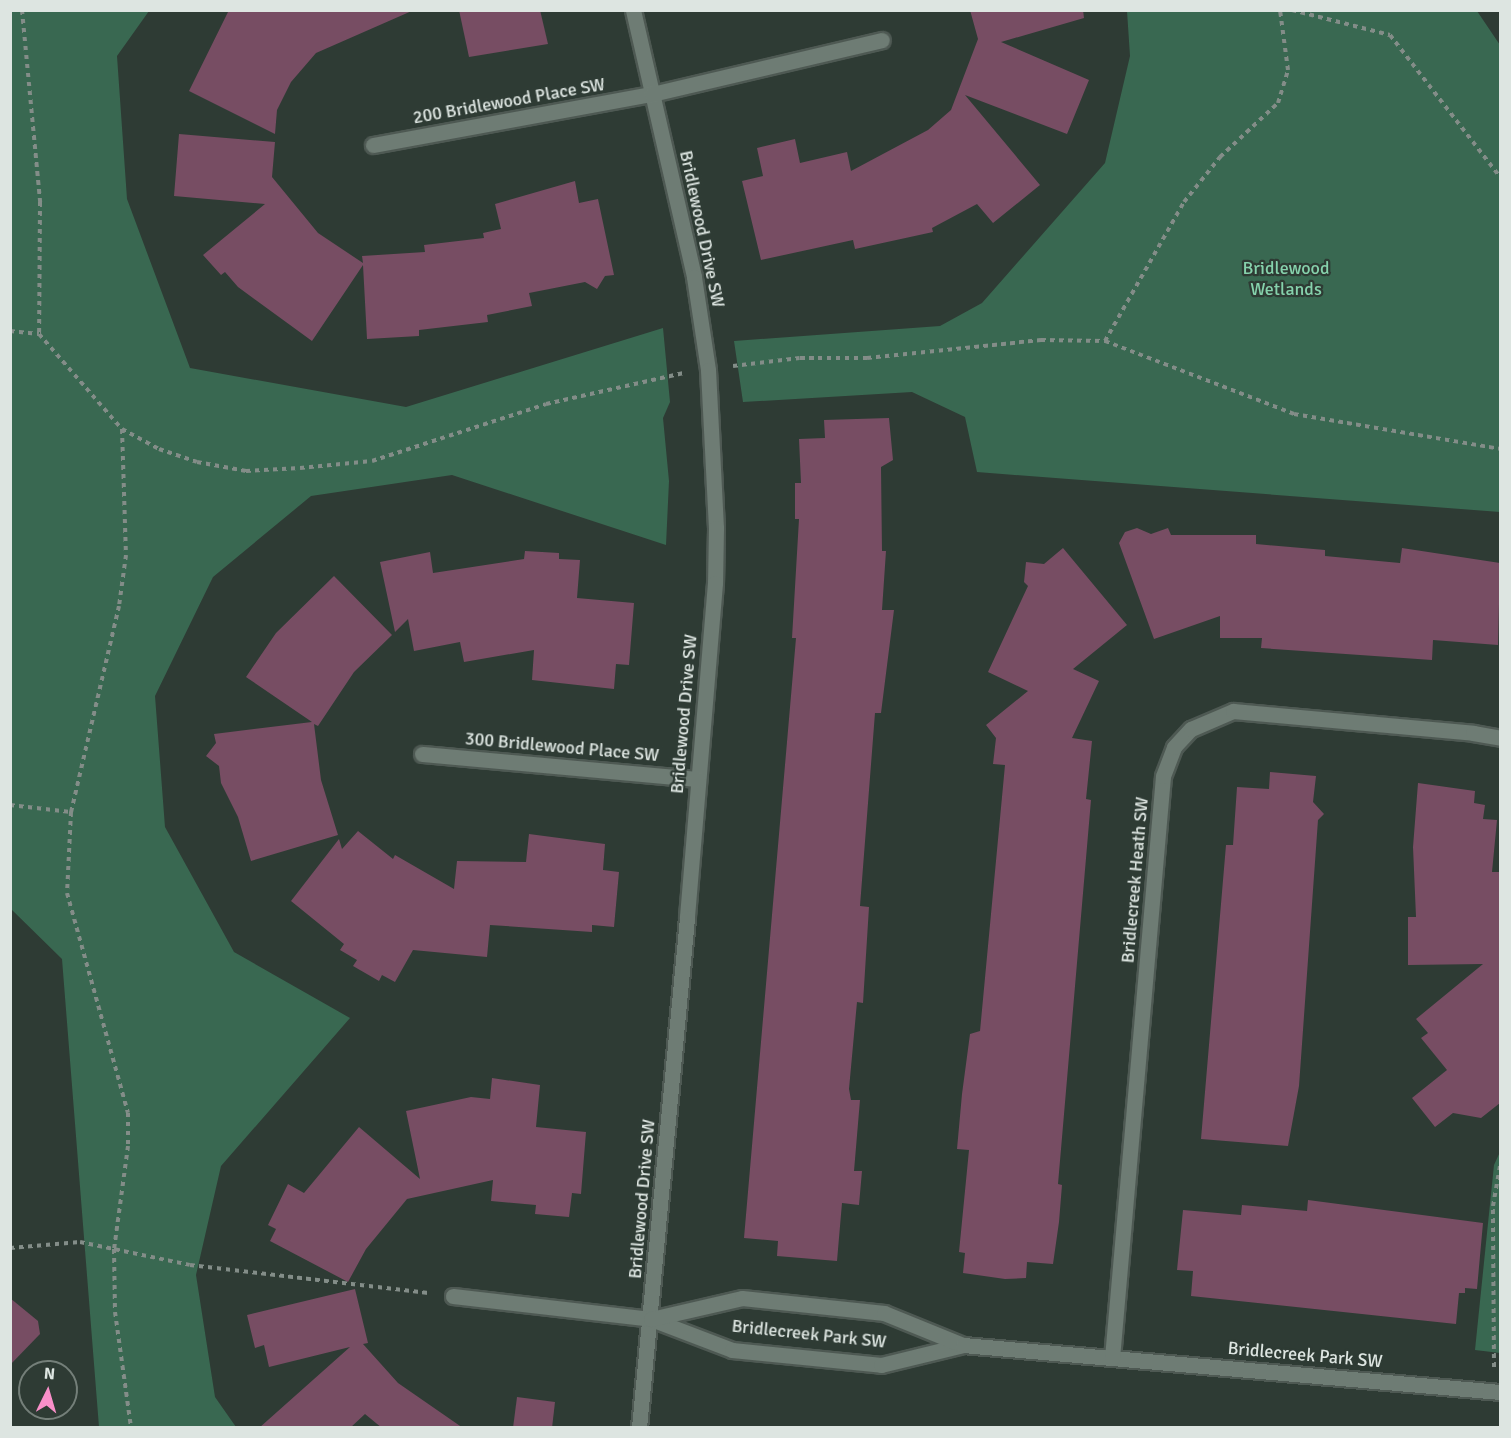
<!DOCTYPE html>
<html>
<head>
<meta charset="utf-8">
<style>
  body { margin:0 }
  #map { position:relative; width:1511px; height:1438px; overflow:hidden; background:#2e3b34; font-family:Signika,sans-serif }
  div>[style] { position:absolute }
  .green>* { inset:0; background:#396851 }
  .building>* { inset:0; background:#774d63 }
  .path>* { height:4px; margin-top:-2px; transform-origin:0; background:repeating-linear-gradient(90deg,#838d88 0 4.5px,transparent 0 9px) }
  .roads { filter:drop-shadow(2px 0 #4e5953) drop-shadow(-2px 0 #4e5953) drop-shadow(0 2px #4e5953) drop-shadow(0 -2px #4e5953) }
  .minor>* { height:15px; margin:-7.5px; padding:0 7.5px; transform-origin:7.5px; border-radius:7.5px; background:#6e7c74 }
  span { translate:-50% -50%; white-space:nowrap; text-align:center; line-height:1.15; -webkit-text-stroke:4.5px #2e3b34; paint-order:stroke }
  .street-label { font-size:18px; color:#dde5e1 }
  .park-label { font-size:18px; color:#86d2ac }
  .frame { position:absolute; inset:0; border:12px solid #dde5e1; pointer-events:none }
  .north { position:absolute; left:18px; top:1360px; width:60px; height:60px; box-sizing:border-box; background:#2e3b34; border:2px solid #747f79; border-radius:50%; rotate:5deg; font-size:16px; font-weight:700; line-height:24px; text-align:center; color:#dde5e1 }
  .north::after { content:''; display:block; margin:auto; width:21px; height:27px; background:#f98fc9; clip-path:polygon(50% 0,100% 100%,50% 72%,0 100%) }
</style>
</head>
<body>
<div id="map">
  <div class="green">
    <i style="clip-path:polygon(11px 10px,149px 11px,117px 56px,127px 199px,190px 368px,406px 407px,663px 328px,670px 402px,663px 418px,669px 481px,666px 545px,452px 475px,311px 496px,213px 577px,155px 696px,165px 827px,234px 952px,350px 1018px,221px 1166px,196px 1275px,215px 1397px,236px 1427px,99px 1427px,62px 959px,11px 909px)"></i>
    <i style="clip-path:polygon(1127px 11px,1477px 11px,1500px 45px,1500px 512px,977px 472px,965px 417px,912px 392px,743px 402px,734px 341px,940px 326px,982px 303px,1105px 163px,1130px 56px)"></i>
    <i style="clip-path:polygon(1500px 1152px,1500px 1353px,1475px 1350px,1494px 1165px)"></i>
  </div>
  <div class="building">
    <i style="clip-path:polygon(229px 10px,414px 10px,316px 53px,291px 82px,277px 110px,275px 134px,189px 91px)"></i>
    <i style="clip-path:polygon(459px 10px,540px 10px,548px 44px,469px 57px)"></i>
    <i style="clip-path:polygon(970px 10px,1083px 10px,1084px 18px,1001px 42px,1089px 80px,1067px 134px,965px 95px,1040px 185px,993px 223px,977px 204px,932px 228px,933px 232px,855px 249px,853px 240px,761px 260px,742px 181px,763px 176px,757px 148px,795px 139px,800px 163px,847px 152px,851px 171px,928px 130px,951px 110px,978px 39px)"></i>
    <i style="clip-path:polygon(179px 134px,275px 142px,272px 177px,318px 233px,363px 263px,362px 256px,425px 252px,424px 245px,484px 238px,483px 233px,501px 229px,495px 204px,575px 181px,579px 203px,598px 199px,614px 275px,605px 276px,597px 289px,585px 282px,529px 293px,532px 306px,487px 315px,488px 322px,419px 330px,419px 336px,367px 339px,363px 265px,312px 341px,238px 287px,225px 272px,221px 275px,203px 255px,265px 204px,174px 196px)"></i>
    <i style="clip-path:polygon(889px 418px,893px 460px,881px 467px,882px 551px,886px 551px,882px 610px,894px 610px,881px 713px,875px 713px,860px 906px,869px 907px,863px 1003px,857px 1002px,849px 1089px,851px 1100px,860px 1100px,854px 1171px,862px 1171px,859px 1205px,842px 1203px,837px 1261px,777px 1256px,778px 1241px,744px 1238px,796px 638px,792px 638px,799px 519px,795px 519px,795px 483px,801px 483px,799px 439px,825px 438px,824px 420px)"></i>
    <i style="clip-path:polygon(1137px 528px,1151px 534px,1168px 528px,1171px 535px,1256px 535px,1256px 544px,1325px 550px,1325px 556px,1400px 563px,1402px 548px,1500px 563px,1498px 645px,1433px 640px,1432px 660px,1261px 648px,1262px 638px,1220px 638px,1220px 616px,1154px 639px,1119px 543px,1125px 532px)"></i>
    <i style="clip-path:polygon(1063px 548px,1127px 625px,1073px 669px,1099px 681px,1072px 738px,1092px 741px,1086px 799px,1091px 800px,1058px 1184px,1062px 1185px,1059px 1222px,1053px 1264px,1027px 1262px,1026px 1278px,1005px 1279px,963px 1273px,965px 1253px,959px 1252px,969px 1150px,957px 1149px,962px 1094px,970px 1034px,980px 1031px,1005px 765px,993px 764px,996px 738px,986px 725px,1028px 691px,988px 672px,1028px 586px,1024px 582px,1026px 562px,1044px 564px)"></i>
    <i style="clip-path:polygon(525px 551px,559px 553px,559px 559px,580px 560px,577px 598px,634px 603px,629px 665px,616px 664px,614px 689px,532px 680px,534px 650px,464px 662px,460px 642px,414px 651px,408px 619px,395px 632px,380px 562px,430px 552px,433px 573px,524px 559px)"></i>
    <i style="clip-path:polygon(334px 576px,392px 635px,354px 672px,318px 726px,314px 724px,321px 780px,338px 835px,251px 861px,238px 817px,221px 783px,219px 766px,206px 756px,216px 743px,214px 734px,312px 722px,246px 677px,276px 633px)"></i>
    <i style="clip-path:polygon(1270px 772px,1316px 776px,1313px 802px,1324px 814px,1318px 820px,1299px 1086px,1288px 1146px,1201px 1139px,1226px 845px,1233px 845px,1237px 787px,1269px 789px)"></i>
    <i style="clip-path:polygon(1418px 783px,1475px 791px,1474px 803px,1485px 805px,1483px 819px,1497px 820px,1492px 872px,1500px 872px,1500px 1103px,1481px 1118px,1453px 1113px,1435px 1127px,1412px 1098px,1447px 1070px,1421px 1038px,1428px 1033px,1416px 1019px,1483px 964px,1408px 965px,1408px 917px,1416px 917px,1413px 847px)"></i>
    <i style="clip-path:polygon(358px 831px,393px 859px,395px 855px,454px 889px,457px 861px,526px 862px,529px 834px,605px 844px,603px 870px,619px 872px,614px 927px,592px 925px,592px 932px,490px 925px,487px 957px,413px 950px,395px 982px,382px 975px,379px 981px,353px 966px,357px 960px,340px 950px,344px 944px,291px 901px,339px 839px,342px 849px)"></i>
    <i style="clip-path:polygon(492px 1078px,540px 1085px,536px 1127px,586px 1132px,581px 1194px,572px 1193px,569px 1217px,535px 1214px,536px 1205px,491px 1201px,493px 1180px,407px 1199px,366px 1249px,348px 1282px,270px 1241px,276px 1229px,268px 1225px,288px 1184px,304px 1193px,359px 1127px,420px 1179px,406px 1111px,471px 1097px,490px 1099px)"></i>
    <i style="clip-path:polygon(1308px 1200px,1483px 1223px,1477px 1289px,1465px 1288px,1465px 1293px,1459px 1293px,1456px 1324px,1191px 1296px,1193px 1271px,1177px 1270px,1183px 1210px,1241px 1215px,1242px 1205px,1307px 1211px)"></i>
    <i style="clip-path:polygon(355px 1289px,368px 1343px,363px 1344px,398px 1383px,463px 1428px,382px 1428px,365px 1414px,350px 1428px,259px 1428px,350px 1347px,269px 1367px,264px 1345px,255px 1348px,247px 1315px)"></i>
    <i style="clip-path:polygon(10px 1298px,38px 1321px,40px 1334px,10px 1365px)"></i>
    <i style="clip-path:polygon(517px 1397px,555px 1402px,552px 1428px,513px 1428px)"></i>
  </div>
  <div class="path">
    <i style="left:22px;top:10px;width:193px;rotate:84.6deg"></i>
    <i style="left:40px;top:202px;width:132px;rotate:90.4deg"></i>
    <i style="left:39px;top:334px;width:126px;rotate:48.9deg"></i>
    <i style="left:122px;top:429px;width:42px;rotate:28.4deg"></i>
    <i style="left:159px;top:449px;width:40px;rotate:18.9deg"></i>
    <i style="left:197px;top:462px;width:50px;rotate:10.4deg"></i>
    <i style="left:246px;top:471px;width:54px;rotate:-3.2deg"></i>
    <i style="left:300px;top:468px;width:72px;rotate:-5.6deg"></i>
    <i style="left:372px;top:461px;width:183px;rotate:-18.1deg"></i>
    <i style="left:546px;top:404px;width:141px;rotate:-12.7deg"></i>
    <i style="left:1292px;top:10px;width:101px;rotate:14.3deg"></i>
    <i style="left:1390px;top:35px;width:180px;rotate:52.2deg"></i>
    <i style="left:10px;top:331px;width:29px;rotate:6deg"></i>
    <i style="left:1105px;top:341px;width:160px;rotate:-60.4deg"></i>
    <i style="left:1184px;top:202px;width:58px;rotate:-51.3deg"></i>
    <i style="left:1220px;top:157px;width:79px;rotate:-43deg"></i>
    <i style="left:1278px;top:103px;width:34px;rotate:-73deg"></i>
    <i style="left:1288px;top:70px;width:61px;rotate:-97.6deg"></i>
    <i style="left:733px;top:366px;width:67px;rotate:-6.8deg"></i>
    <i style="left:800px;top:358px;width:67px"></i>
    <i style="left:867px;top:358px;width:175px;rotate:-5.9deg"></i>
    <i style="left:1041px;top:340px;width:64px;rotate:0.9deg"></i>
    <i style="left:1105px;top:341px;width:203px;rotate:21.1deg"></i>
    <i style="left:1294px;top:414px;width:209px;rotate:9.6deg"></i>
    <i style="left:122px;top:429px;width:126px;rotate:88.2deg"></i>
    <i style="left:126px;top:555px;width:51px;rotate:97.8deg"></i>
    <i style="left:119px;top:606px;width:212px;rotate:103.1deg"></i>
    <i style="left:71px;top:812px;width:81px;rotate:92.8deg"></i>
    <i style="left:67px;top:893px;width:228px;rotate:74.5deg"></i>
    <i style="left:128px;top:1113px;width:33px;rotate:90deg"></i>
    <i style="left:128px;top:1146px;width:104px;rotate:97.7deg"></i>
    <i style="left:114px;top:1249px;width:63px;rotate:89.1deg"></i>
    <i style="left:115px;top:1312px;width:117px;rotate:82.1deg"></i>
    <i style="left:10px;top:805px;width:61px;rotate:6.5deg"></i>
    <i style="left:10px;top:1248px;width:70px;rotate:-4.9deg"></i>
    <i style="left:80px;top:1242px;width:112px;rotate:11.8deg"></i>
    <i style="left:190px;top:1265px;width:240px;rotate:6.7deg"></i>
    <i style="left:1494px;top:1367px;width:161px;rotate:-90.4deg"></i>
    <i style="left:1493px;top:1206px;width:41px;rotate:-80.1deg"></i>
  </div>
  <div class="roads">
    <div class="minor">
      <i style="left:633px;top:10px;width:274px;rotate:77.1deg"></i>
      <i style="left:694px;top:277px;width:94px;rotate:81.4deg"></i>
      <i style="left:708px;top:370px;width:158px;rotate:87.1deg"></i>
      <i style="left:716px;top:528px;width:55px;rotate:91deg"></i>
      <i style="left:715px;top:583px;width:336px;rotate:94.8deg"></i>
      <i style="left:687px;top:918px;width:512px;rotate:95.38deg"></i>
      <i style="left:373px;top:145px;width:284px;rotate:-10.4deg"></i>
      <i style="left:652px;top:94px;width:236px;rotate:-13.2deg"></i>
      <i style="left:422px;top:754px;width:277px;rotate:5.2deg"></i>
      <i style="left:453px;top:1296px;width:199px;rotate:6.6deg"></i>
      <i style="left:651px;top:1319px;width:87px;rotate:20.9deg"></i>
      <i style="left:732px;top:1350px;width:150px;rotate:5.7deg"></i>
      <i style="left:881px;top:1365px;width:84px;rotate:-13.7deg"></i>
      <i style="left:651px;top:1319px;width:93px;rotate:-13deg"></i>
      <i style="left:742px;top:1298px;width:143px;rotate:6deg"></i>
      <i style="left:884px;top:1313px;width:85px;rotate:22.1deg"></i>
      <i style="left:963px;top:1345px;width:539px;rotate:5deg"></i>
      <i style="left:1112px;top:1358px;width:584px;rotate:-84.99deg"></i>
      <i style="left:1163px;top:776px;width:31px;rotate:-69deg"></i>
      <i style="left:1174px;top:747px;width:25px;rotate:-47deg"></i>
      <i style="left:1191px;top:729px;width:46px;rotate:-23.2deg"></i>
      <i style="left:1233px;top:711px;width:241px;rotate:5.2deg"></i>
      <i style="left:1473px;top:733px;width:27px;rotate:10deg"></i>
    </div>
  </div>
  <div class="street-label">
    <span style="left:509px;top:101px;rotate:-10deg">200 Bridlewood Place SW</span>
    <span style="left:702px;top:229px;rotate:78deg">Bridlewood Drive SW</span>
    <span style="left:684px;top:714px;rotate:-85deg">Bridlewood Drive SW</span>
    <span style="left:562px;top:747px;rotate:5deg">300 Bridlewood Place SW</span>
    <span style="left:1135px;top:880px;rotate:-85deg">Bridlecreek Heath SW</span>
    <span style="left:642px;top:1199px;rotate:-85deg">Bridlewood Drive SW</span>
    <span style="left:809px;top:1334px;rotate:6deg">Bridlecreek Park SW</span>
    <span style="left:1305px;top:1355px;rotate:5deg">Bridlecreek Park SW</span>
  </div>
  <div class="park-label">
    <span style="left:1286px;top:279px">Bridlewood<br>Wetlands</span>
  </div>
  <div class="frame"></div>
  <div class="north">N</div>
</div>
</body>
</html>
